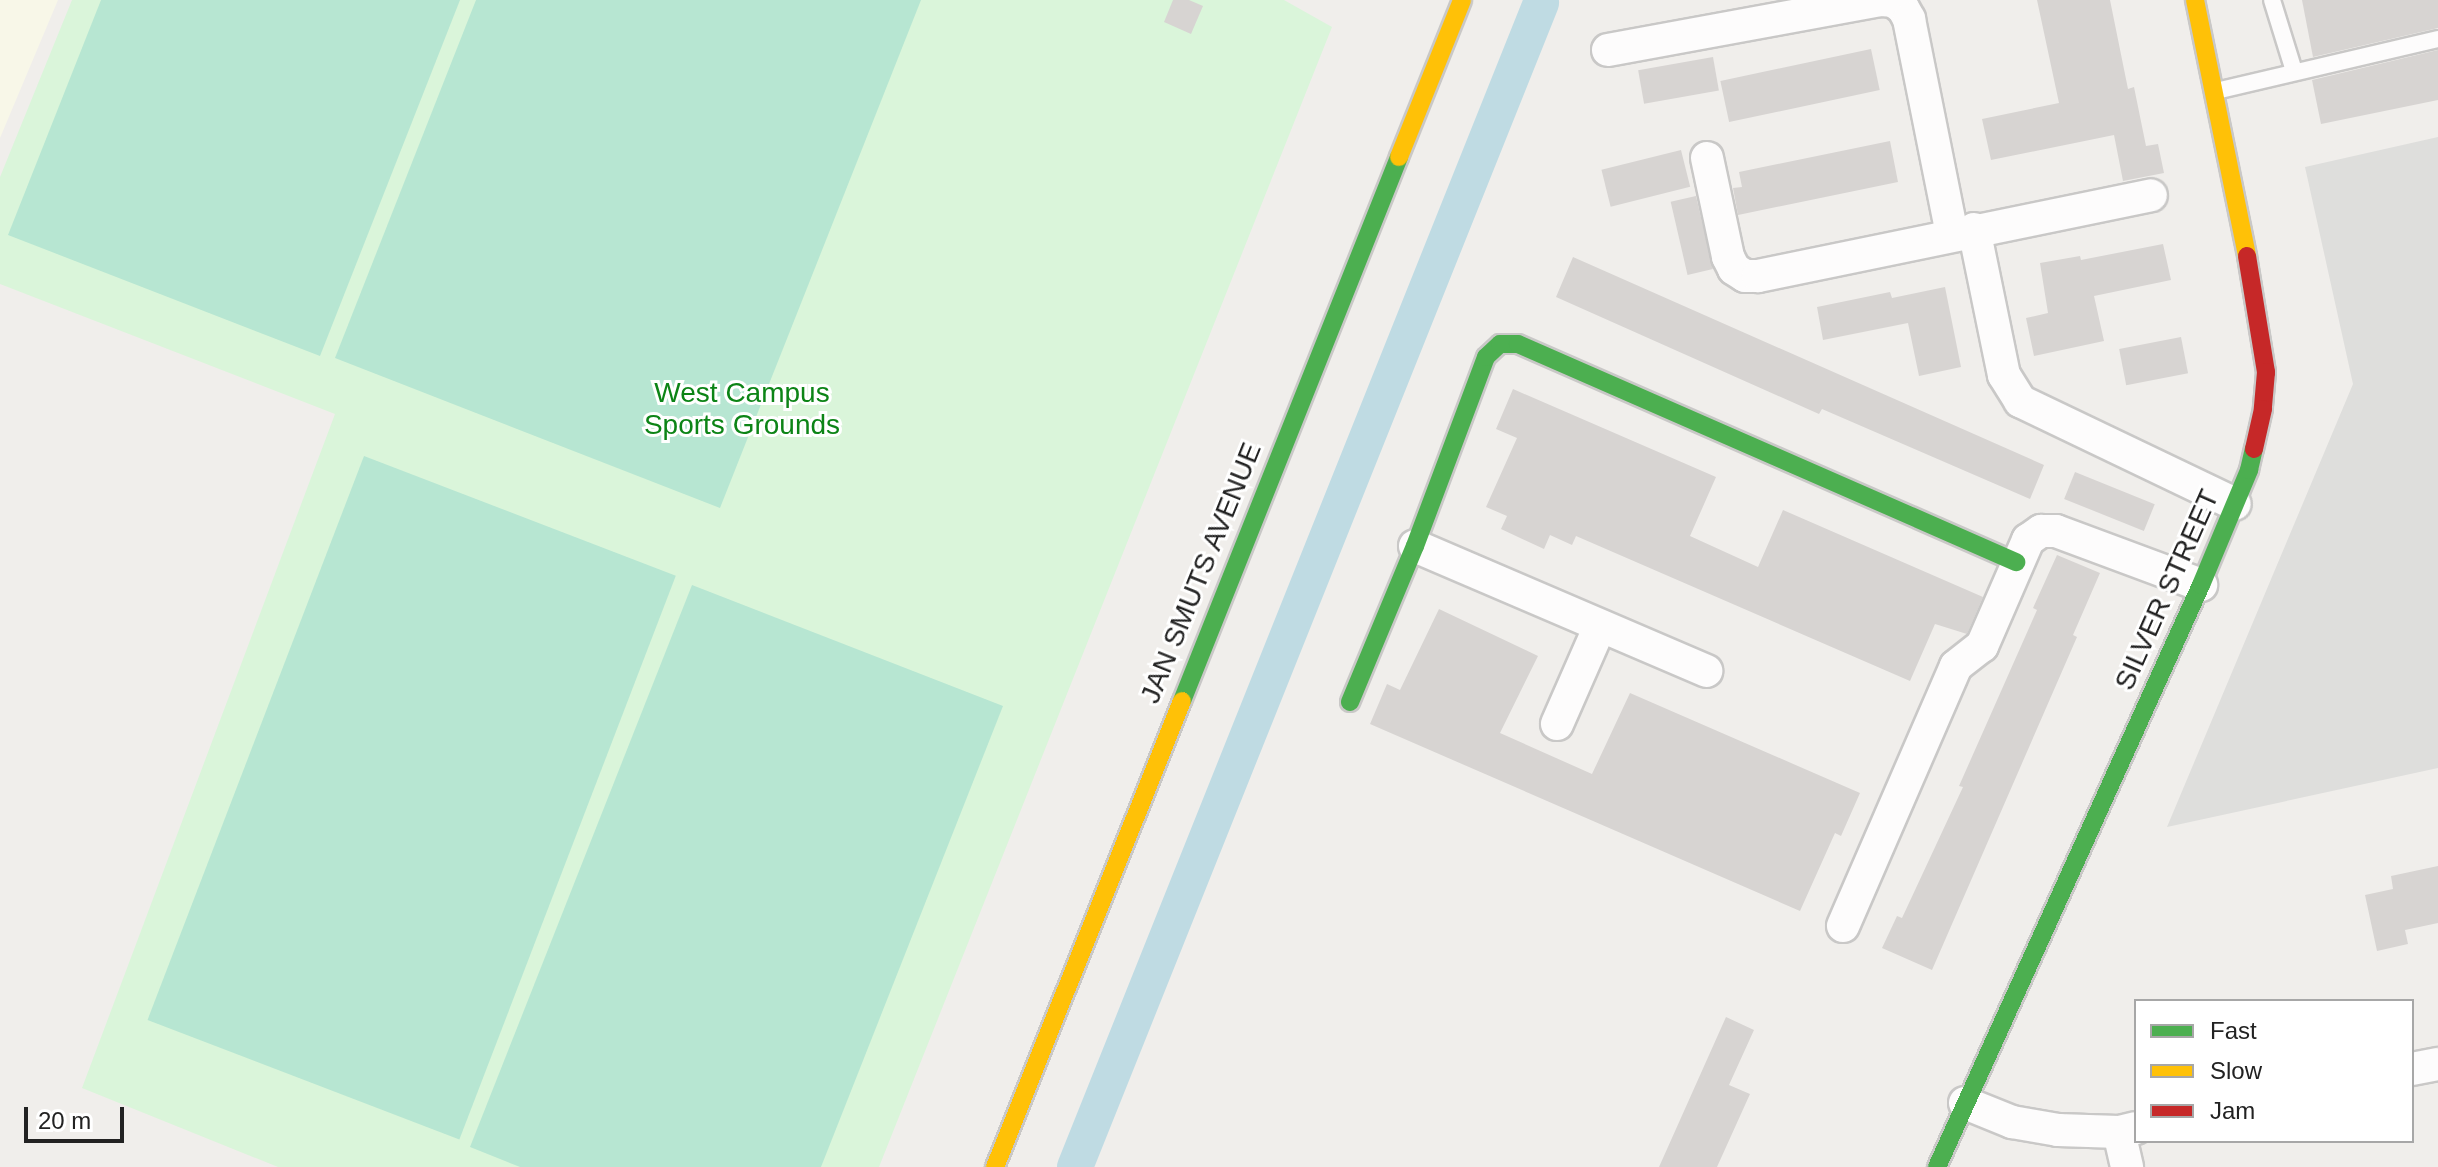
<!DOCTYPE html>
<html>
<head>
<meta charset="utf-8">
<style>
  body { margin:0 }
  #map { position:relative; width:2438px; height:1167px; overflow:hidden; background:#f0eeeb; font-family:Helvetica,sans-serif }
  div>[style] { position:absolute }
  .education>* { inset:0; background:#f8f7e8 }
  .religious>* { inset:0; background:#dededc }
  .park>* { inset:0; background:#daf5da }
  .pitch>* { inset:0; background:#b7e6d2; transform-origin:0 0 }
  .canal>* { height:36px; margin:-18px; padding:0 18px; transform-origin:18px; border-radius:18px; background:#bfdbe3 }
  .building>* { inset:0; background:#d7d4d2; transform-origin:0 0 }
  .roads { filter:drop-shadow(2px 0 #c9c8c7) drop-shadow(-2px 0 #c9c8c7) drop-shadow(0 2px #c9c8c7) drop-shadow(0 -2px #c9c8c7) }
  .lane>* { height:16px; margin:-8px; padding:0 8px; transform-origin:8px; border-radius:8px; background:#fdfcfc }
  .street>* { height:32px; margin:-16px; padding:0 16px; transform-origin:16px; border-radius:16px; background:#fdfcfc }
  .fast>* { height:18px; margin:-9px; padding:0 9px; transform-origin:9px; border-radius:9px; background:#4caf50 }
  .slow>* { height:18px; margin:-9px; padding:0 9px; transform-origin:9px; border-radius:9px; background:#ffc107 }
  .jam>* { height:18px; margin:-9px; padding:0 9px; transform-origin:9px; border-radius:9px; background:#c62828 }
  span { translate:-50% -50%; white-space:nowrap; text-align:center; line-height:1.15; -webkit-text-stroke:6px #fff; paint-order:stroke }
  .park-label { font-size:28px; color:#0c8416 }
  .street-label { font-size:28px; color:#222 }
  .legend { position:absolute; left:2134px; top:999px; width:280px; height:144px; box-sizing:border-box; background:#fff; border:2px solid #a7a7a7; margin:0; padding:10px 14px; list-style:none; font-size:24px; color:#222 }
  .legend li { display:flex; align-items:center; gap:16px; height:40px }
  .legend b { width:40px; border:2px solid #a7a7a7 }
  .scale { position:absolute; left:24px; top:1107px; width:100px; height:36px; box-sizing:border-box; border:4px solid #222; border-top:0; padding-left:10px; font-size:24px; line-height:28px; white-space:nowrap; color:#222; -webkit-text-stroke:6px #fff; paint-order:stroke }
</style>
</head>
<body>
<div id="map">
  <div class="education">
    <i style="clip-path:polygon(0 0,58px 0,0 138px)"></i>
  </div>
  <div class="religious">
    <i style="clip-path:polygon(2438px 137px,2438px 768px,2167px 827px,2353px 384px,2305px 167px)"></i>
  </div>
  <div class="park">
    <i style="clip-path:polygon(72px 0,1284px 0,1332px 27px,879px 1167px,278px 1167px,82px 1088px,335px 414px,0 284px,0 177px)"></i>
  </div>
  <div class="pitch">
    <i style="clip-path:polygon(101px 0,460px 0,320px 356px,8px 235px)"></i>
    <i style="clip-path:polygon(476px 0,921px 0,720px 508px,335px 358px)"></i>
    <i style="left:364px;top:456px;width:334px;height:604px;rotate:21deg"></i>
    <i style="clip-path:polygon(692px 585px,1003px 706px,821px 1167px,520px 1167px,470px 1147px)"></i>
  </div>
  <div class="canal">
    <i style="left:1075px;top:1167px;width:1254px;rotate:-68.18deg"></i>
  </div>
  <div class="building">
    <i style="clip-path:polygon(1173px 0,1189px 0,1203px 6px,1191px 34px,1164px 22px)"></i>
    <i style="clip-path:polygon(2037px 0,2110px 0,2128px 89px,2134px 87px,2146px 146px,2158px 144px,2164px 173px,2123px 181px,2114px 135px,1991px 160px,1982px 119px,2059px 103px)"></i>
    <i style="clip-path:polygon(2302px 0,2438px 0,2438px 28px,2313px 57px)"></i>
    <i style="left:1871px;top:49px;width:42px;height:154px;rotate:78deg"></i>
    <i style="clip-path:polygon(2438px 50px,2438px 100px,2321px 124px,2312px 80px)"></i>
    <i style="left:1713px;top:57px;width:34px;height:76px;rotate:80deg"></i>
    <i style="clip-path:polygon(1890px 141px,1898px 182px,1738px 215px,1733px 188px,1742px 187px,1739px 172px)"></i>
    <i style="left:1681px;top:150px;width:38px;height:82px;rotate:76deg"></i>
    <i style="left:1696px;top:196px;width:75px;height:26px;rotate:77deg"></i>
    <i style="clip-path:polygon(2163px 244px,2171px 280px,2094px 296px,2104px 341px,2034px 356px,2026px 318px,2048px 313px,2040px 263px,2080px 256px,2081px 260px)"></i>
    <i style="clip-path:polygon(1573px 257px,2044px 465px,2030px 499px,1822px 409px,1819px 414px,1556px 297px)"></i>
    <i style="clip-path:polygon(1945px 287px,1961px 367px,1919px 376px,1908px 323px,1823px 340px,1817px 307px,1890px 292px,1892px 298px)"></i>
    <i style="left:2181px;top:337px;width:37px;height:63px;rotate:79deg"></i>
    <i style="clip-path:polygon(1513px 389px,1716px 477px,1690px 536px,1758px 567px,1783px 510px,1983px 597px,1967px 634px,1935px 624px,1910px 681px,1576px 536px,1572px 545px,1550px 535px,1544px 549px,1501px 529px,1507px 516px,1486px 507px,1517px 438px,1496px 429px)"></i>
    <i style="left:2075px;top:472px;width:86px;height:29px;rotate:22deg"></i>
    <i style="clip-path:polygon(2057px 555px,2100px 573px,2073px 635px,2077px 637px,1932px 970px,1882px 948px,1897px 916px,1902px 918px,1963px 787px,1959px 786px,2037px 610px,2033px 608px)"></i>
    <i style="clip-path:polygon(1439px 609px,1538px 656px,1500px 733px,1592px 774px,1630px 693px,1860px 793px,1841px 836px,1835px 833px,1800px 911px,1370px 724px,1387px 684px,1400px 690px)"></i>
    <i style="clip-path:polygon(2438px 866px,2438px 923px,2405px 930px,2408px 944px,2377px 951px,2365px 895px,2393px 889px,2391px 876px)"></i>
    <i style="clip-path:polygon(1726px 1017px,1754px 1030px,1729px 1085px,1750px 1094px,1717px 1167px,1659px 1167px)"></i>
  </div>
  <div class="roads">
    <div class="lane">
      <i style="left:2272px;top:0;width:74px;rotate:72.8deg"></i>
      <i style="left:2216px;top:91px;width:228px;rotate:-13.2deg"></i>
    </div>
    <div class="street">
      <i style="left:1608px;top:50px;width:277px;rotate:-10.4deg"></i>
      <i style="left:1880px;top:0;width:13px;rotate:4deg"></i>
      <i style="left:1893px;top:1px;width:12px;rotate:35deg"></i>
      <i style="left:1903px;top:8px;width:13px;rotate:61deg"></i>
      <i style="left:1909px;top:19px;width:219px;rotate:78.7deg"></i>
      <i style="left:1707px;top:158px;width:101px;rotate:78deg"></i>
      <i style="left:1728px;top:257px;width:13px;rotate:63deg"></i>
      <i style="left:1734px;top:269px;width:13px;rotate:32deg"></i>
      <i style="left:1745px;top:276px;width:13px"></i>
      <i style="left:1758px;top:276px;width:401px;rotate:-11.6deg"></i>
      <i style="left:1974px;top:229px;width:149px;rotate:78.4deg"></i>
      <i style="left:2004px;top:375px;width:31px;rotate:58deg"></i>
      <i style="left:2020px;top:401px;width:238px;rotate:25.6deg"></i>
      <i style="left:1415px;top:546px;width:317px;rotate:23.2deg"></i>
      <i style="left:1557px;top:724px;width:107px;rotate:-66.3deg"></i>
      <i style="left:1843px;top:926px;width:283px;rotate:-66.5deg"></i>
      <i style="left:1956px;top:666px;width:33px;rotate:-38deg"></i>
      <i style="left:1982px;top:646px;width:116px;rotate:-66.5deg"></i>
      <i style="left:2028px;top:540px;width:16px;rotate:-35deg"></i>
      <i style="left:2041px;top:531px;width:15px"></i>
      <i style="left:2056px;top:531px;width:155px;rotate:20.4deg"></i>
      <i style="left:2412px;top:1069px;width:26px;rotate:-11deg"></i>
      <i style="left:1965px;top:1103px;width:51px;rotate:22deg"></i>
      <i style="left:2012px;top:1122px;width:47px;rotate:9.9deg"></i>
      <i style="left:2058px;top:1130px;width:61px;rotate:1.9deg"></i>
      <i style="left:2119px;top:1132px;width:17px;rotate:-13deg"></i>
      <i style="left:2119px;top:1132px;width:36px;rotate:77deg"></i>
    </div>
    <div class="fast">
      <i style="left:1182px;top:701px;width:586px;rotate:-68.25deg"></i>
      <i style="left:1350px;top:702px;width:169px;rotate:-67.4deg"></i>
      <i style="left:1415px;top:546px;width:202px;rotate:-69.4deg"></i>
      <i style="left:1486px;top:357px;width:19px;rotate:-43deg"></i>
      <i style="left:1500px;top:344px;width:18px"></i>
      <i style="left:1518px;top:344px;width:544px;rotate:23.64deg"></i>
      <i style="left:1937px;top:1167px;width:639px;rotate:-65.6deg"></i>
      <i style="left:2201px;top:585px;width:125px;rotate:-67.3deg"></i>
      <i style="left:2249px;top:470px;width:22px;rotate:-77deg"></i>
    </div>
    <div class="slow">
      <i style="left:2195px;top:0;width:261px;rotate:78.5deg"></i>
      <i style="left:1399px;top:157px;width:169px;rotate:-68.1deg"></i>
      <i style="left:995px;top:1167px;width:502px;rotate:-68.14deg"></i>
    </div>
    <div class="jam">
      <i style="left:2247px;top:256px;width:118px;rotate:80.7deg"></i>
      <i style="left:2266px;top:372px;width:37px;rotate:95deg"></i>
      <i style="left:2263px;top:409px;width:41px;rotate:102.7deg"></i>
    </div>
  </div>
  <div class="park-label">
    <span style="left:742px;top:409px">West Campus<br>Sports Grounds</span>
  </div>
  <div class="street-label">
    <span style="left:1201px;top:573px;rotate:-68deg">JAN SMUTS AVENUE</span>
    <span style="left:2167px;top:590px;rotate:-66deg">SILVER STREET</span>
  </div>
  <ul class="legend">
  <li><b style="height:10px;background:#4caf50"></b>Fast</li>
  <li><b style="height:10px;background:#ffc107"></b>Slow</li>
  <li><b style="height:10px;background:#c62828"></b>Jam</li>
  </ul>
  <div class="scale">20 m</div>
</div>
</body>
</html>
